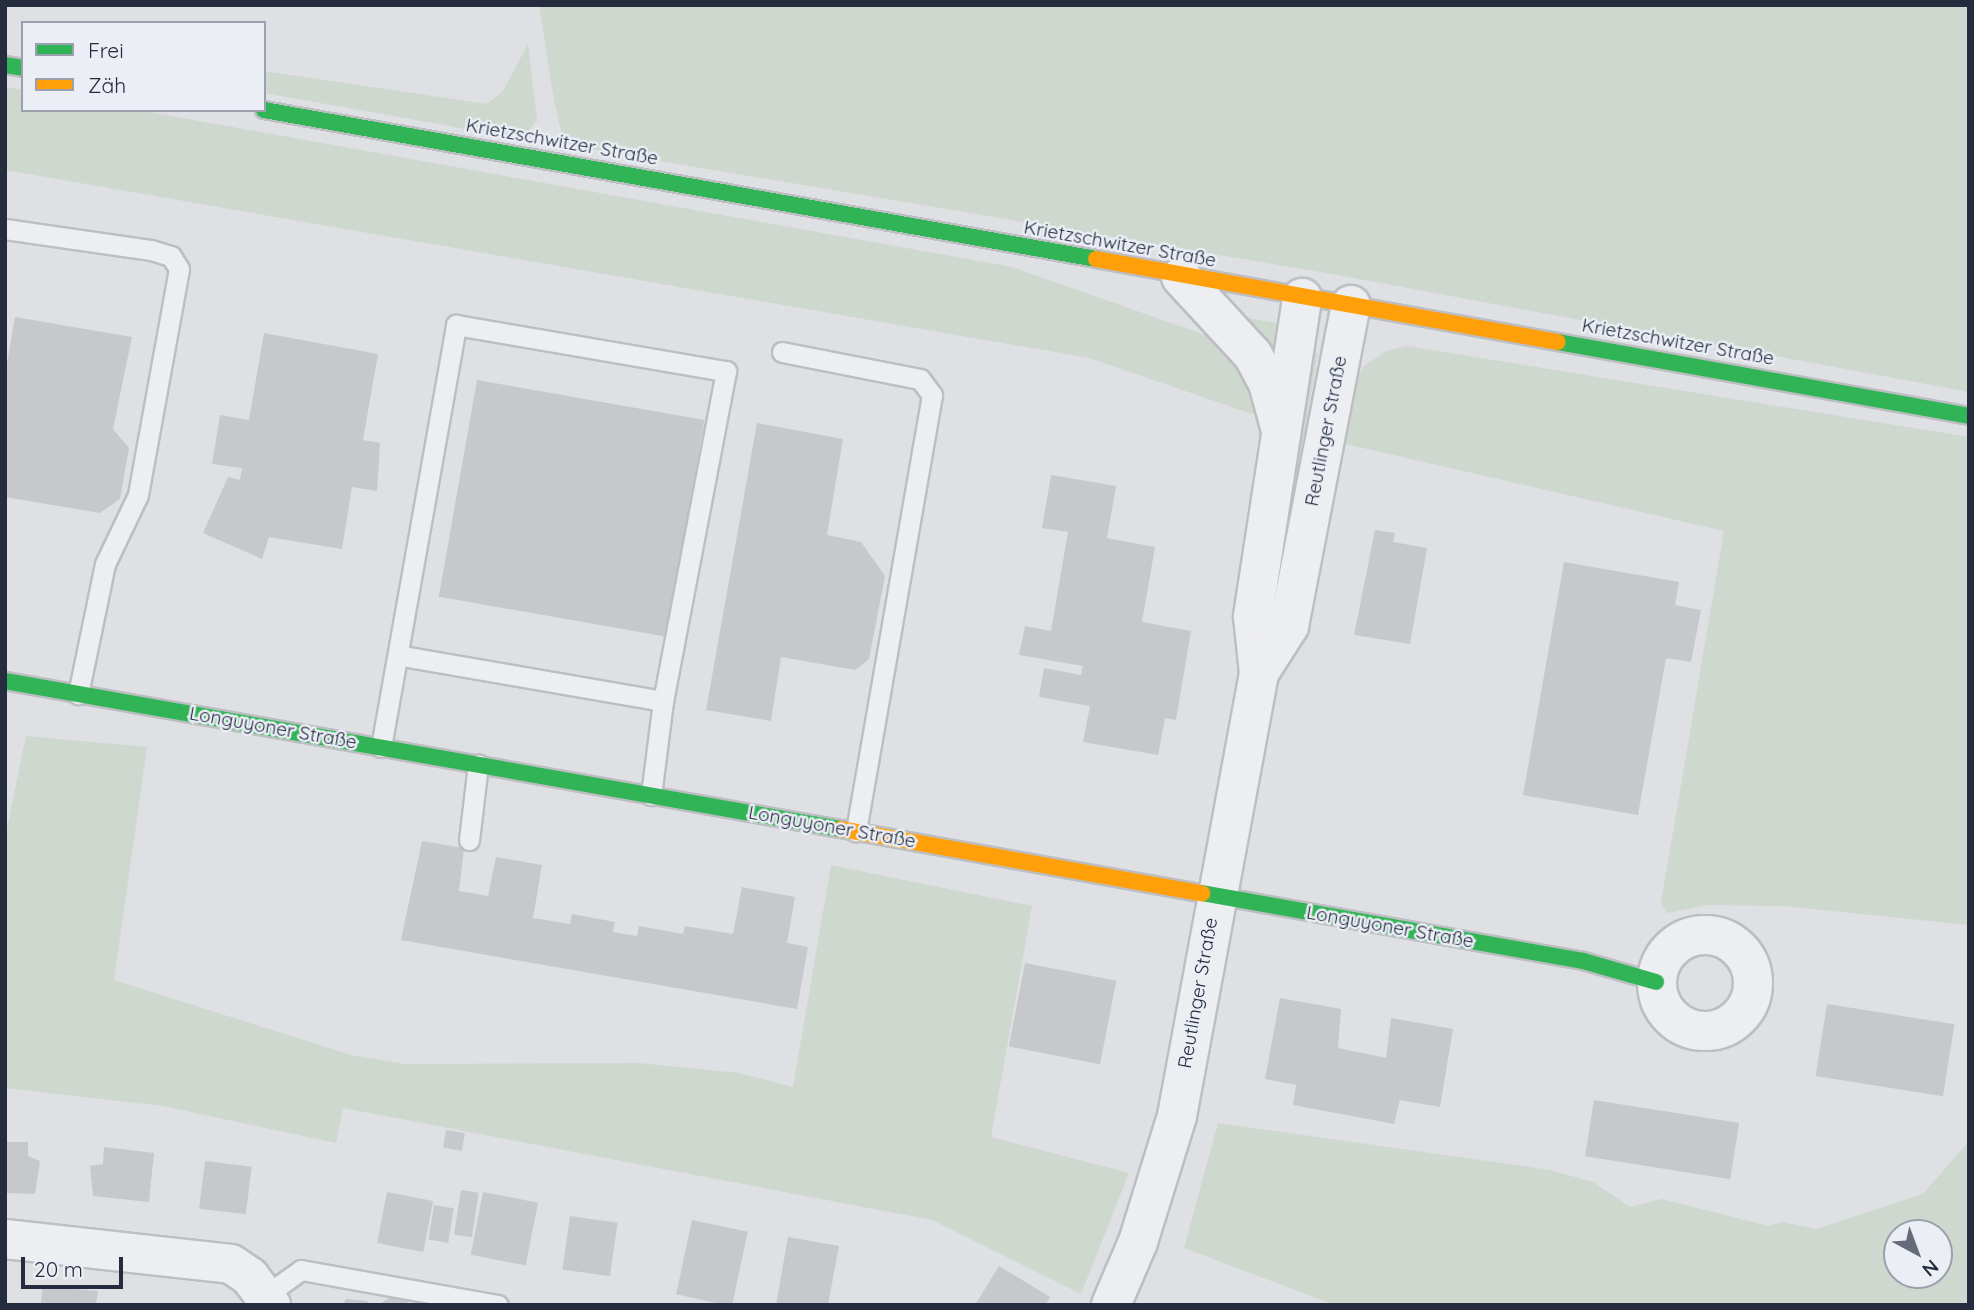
<!DOCTYPE html>
<html>
<head>
<meta charset="utf-8">
<style>
  body { margin:0 }
  #map { position:relative; width:1974px; height:1310px; overflow:hidden; background:#dee0e4; font-family:Quicksand,sans-serif }
  div>[style] { position:absolute }
  .green>* { inset:0; background:#ced8ce }
  .building>* { inset:0; background:#c6c8cc; transform-origin:0 0 }
  .roads { filter:drop-shadow(2px 0 #bcbec2) drop-shadow(-2px 0 #bcbec2) drop-shadow(0 2px #bcbec2) drop-shadow(0 -2px #bcbec2) }
  .lane>* { height:19px; margin:-9.5px; padding:0 9.5px; transform-origin:9.5px; border-radius:9.5px; background:#edeef1 }
  .street>* { height:38px; margin:-19px; padding:0 19px; transform-origin:19px; border-radius:19px; background:#edeef1 }
  .street>.ring { margin:-19px; padding:0; box-sizing:content-box; background:none; border:38px solid #edeef1; border-radius:50% }
  .fast>* { height:16px; margin:-8px; padding:0 8px; transform-origin:8px; border-radius:8px; background:#30b455 }
  .slow>* { height:16px; margin:-8px; padding:0 8px; transform-origin:8px; border-radius:8px; background:#ff9f0a }
  span { translate:-50% -50%; white-space:nowrap; text-align:center; line-height:1.15; -webkit-text-stroke:5px #ebeef5; paint-order:stroke }
  .street-label { font-size:19px; color:#242c3e }
  .frame { position:absolute; inset:0; border:7px solid #242c3e; pointer-events:none }
  .legend { position:absolute; left:21px; top:21px; width:245px; height:91px; box-sizing:border-box; background:#ebeef5; border:2px solid #9ba0ac; margin:0; padding:9px 12px; list-style:none; font-size:21px; color:#242c3e }
  .legend li { display:flex; align-items:center; gap:14px; height:35px }
  .legend b { width:35px; border:2px solid #9ba0ac }
  .north { position:absolute; left:1883px; top:1219px; width:70px; height:70px; box-sizing:border-box; background:#ebeef5; border:2px solid #9ba0ac; border-radius:50%; rotate:139deg; font-size:19px; font-weight:700; line-height:28px; text-align:center; color:#242c3e }
  .north::after { content:''; display:block; margin:auto; width:24px; height:32px; background:#656b78; clip-path:polygon(50% 0,100% 100%,50% 72%,0 100%) }
  .scale { position:absolute; left:21px; top:1257px; width:102px; height:32px; box-sizing:border-box; border:4px solid #242c3e; border-top:0; padding-left:9px; font-size:21px; line-height:24px; white-space:nowrap; color:#242c3e; -webkit-text-stroke:5px #ebeef5; paint-order:stroke }
</style>
</head>
<body>
<div id="map">
  <div class="green">
    <i style="clip-path:polygon(539px 5px,1969px 5px,1969px 392px,1327px 273px,571px 146px,562px 135px,554px 100px)"></i>
    <i style="clip-path:polygon(528px 44px,537px 119px,523px 139px,264px 93px,264px 71px,487px 104px,503px 91px)"></i>
    <i style="clip-path:polygon(5px 87px,23px 90px,23px 110px,138px 110px,1012px 267px,1211px 337px,1241px 366px,1267px 419px,1089px 358px,5px 170px)"></i>
    <i style="clip-path:polygon(1249px 318px,1282px 324px,1273px 357px,1249px 321px)"></i>
    <i style="clip-path:polygon(1407px 346px,1969px 437px,1969px 925px,1783px 906px,1709px 905px,1667px 913px,1661px 903px,1724px 531px,1337px 442px,1351px 389px,1364px 366px,1386px 351px)"></i>
    <i style="clip-path:polygon(1311px 352px,1318px 353px,1273px 617px,1267px 616px)"></i>
    <i style="clip-path:polygon(26px 736px,147px 747px,114px 980px,351px 1055px,405px 1064px,638px 1063px,739px 1073px,793px 1087px,831px 865px,1032px 906px,991px 1137px,1129px 1173px,1081px 1294px,932px 1220px,343px 1108px,336px 1143px,163px 1106px,5px 1088px,5px 838px)"></i>
    <i style="clip-path:polygon(evenodd,1218px 1123px,1550px 1170px,1593px 1182px,1630px 1207px,1662px 1199px,1768px 1226px,1782px 1222px,1816px 1229px,1923px 1194px,1969px 1141px,1969px 1305px,1335px 1305px,1184px 1248px,1218px 1123px,1897px 1233px,1939px 1233px,1939px 1275px,1897px 1275px,1897px 1233px)"></i>
  </div>
  <div class="building">
    <i style="clip-path:polygon(15px 317px,132px 337px,113px 429px,129px 448px,120px 499px,100px 513px,5px 497px,5px 374px)"></i>
    <i style="clip-path:polygon(264px 333px,378px 354px,363px 440px,380px 443px,377px 491px,352px 487px,342px 549px,269px 537px,262px 559px,203px 533px,228px 477px,240px 480px,242px 468px,212px 464px,220px 415px,249px 420px)"></i>
    <i style="left:477px;top:380px;width:231px;height:220px;rotate:10deg"></i>
    <i style="clip-path:polygon(757px 423px,843px 439px,827px 535px,861px 542px,885px 576px,869px 659px,855px 670px,781px 657px,771px 721px,706px 710px)"></i>
    <i style="clip-path:polygon(1051px 475px,1116px 486px,1107px 538px,1155px 547px,1142px 622px,1191px 631px,1176px 720px,1165px 718px,1158px 755px,1083px 742px,1090px 706px,1039px 697px,1044px 668px,1081px 675px,1083px 666px,1019px 655px,1025px 626px,1051px 631px,1068px 532px,1042px 528px)"></i>
    <i style="clip-path:polygon(1375px 530px,1395px 533px,1393px 542px,1427px 548px,1410px 644px,1354px 635px)"></i>
    <i style="clip-path:polygon(1564px 562px,1679px 582px,1675px 605px,1701px 610px,1691px 662px,1666px 658px,1638px 815px,1523px 795px)"></i>
    <i style="clip-path:polygon(422px 841px,464px 848px,459px 891px,488px 896px,496px 857px,542px 865px,533px 918px,570px 924px,572px 914px,615px 922px,613px 932px,637px 936px,639px 926px,683px 934px,685px 926px,733px 934px,742px 887px,795px 897px,787px 943px,808px 947px,797px 1009px,401px 940px)"></i>
    <i style="left:1025px;top:963px;width:93px;height:85px;rotate:11deg"></i>
    <i style="clip-path:polygon(1280px 998px,1341px 1009px,1338px 1048px,1386px 1058px,1391px 1018px,1453px 1029px,1440px 1107px,1400px 1100px,1394px 1124px,1293px 1105px,1296px 1085px,1265px 1079px)"></i>
    <i style="left:1827px;top:1004px;width:129px;height:73px;rotate:9deg"></i>
    <i style="left:1594px;top:1100px;width:147px;height:57px;rotate:9deg"></i>
    <i style="left:446px;top:1130px;width:19px;height:18px;rotate:9deg"></i>
    <i style="clip-path:polygon(5px 1142px,28px 1142px,28px 1156px,40px 1161px,35px 1194px,5px 1193px)"></i>
    <i style="clip-path:polygon(104px 1147px,154px 1153px,149px 1202px,93px 1196px,90px 1166px,103px 1164px)"></i>
    <i style="left:205px;top:1161px;width:47px;height:48px;rotate:7deg"></i>
    <i style="left:461px;top:1190px;width:18px;height:45px;rotate:9deg"></i>
    <i style="left:387px;top:1192px;width:47px;height:52px;rotate:11deg"></i>
    <i style="left:483px;top:1192px;width:56px;height:64px;rotate:11deg"></i>
    <i style="left:434px;top:1205px;width:20px;height:35px;rotate:9deg"></i>
    <i style="left:570px;top:1216px;width:48px;height:54px;rotate:8deg"></i>
    <i style="left:692px;top:1220px;width:57px;height:76px;rotate:12deg"></i>
    <i style="clip-path:polygon(788px 1237px,839px 1246px,828px 1305px,776px 1305px)"></i>
    <i style="clip-path:polygon(999px 1266px,1050px 1297px,1045px 1305px,975px 1305px)"></i>
    <i style="clip-path:polygon(42px 1286px,98px 1291px,96px 1305px,41px 1305px)"></i>
    <i style="clip-path:polygon(392px 1296px,404px 1298px,410px 1305px,379px 1305px)"></i>
    <i style="clip-path:polygon(346px 1299px,367px 1301px,370px 1305px,343px 1305px)"></i>
  </div>
  <div class="roads">
    <div class="lane">
      <i style="left:5px;top:229px;width:148px;rotate:8.2deg"></i>
      <i style="left:151px;top:250px;width:21px;rotate:17deg"></i>
      <i style="left:171px;top:256px;width:15px;rotate:58deg"></i>
      <i style="left:179px;top:269px;width:230px;rotate:100.3deg"></i>
      <i style="left:138px;top:495px;width:76px;rotate:115.6deg"></i>
      <i style="left:105px;top:564px;width:133px;rotate:101.7deg"></i>
      <i style="left:782px;top:352px;width:141px;rotate:11.1deg"></i>
      <i style="left:920px;top:379px;width:20px;rotate:53deg"></i>
      <i style="left:932px;top:395px;width:443px;rotate:99.9deg"></i>
      <i style="left:381px;top:747px;width:429px;rotate:-79.9deg"></i>
      <i style="left:456px;top:325px;width:274px;rotate:9.7deg"></i>
      <i style="left:726px;top:371px;width:336px;rotate:100.8deg"></i>
      <i style="left:663px;top:701px;width:269px;rotate:-170.2deg"></i>
      <i style="left:651px;top:795px;width:95px;rotate:-82.7deg"></i>
      <i style="left:469px;top:840px;width:76px;rotate:-83.2deg"></i>
      <i style="left:266px;top:1295px;width:43px;rotate:-35.5deg"></i>
      <i style="left:301px;top:1270px;width:200px;rotate:10.1deg"></i>
    </div>
    <div class="street">
      <i style="left:1181px;top:277px;width:106px;rotate:47.3deg"></i>
      <i style="left:1253px;top:355px;width:32px;rotate:62deg"></i>
      <i style="left:1268px;top:383px;width:46px;rotate:74.7deg"></i>
      <i style="left:1259px;top:673px;width:56px;rotate:-57.4deg"></i>
      <i style="left:1289px;top:626px;width:327px;rotate:-79.1deg"></i>
      <i class="ring" style="left:1657px;top:935px;width:58px;height:58px"></i>
      <i style="left:5px;top:1239px;width:227px;rotate:6.3deg"></i>
      <i style="left:231px;top:1264px;width:23px;rotate:34deg"></i>
      <i style="left:250px;top:1277px;width:35px;rotate:53deg"></i>
      <i style="left:1111px;top:1305px;width:69px;rotate:-66.8deg"></i>
      <i style="left:1138px;top:1242px;width:132px;rotate:-72.8deg"></i>
      <i style="left:1177px;top:1116px;width:451px;rotate:-79.5deg"></i>
      <i style="left:1259px;top:673px;width:57px;rotate:-96deg"></i>
      <i style="left:1253px;top:616px;width:322px;rotate:-81.2deg"></i>
    </div>
    <div class="fast">
      <i style="left:5px;top:65px;width:18px;rotate:9deg"></i>
      <i style="left:264px;top:110px;width:845px;rotate:10.15deg"></i>
      <i style="left:1558px;top:342px;width:418px;rotate:10.2deg"></i>
      <i style="left:5px;top:681px;width:849px;rotate:10.04deg"></i>
      <i style="left:1202px;top:893px;width:387px;rotate:10.1deg"></i>
      <i style="left:1583px;top:961px;width:76px;rotate:16deg"></i>
    </div>
    <div class="slow">
      <i style="left:1096px;top:259px;width:469px;rotate:10.2deg"></i>
      <i style="left:841px;top:829px;width:367px;rotate:10.1deg"></i>
    </div>
  </div>
  <div class="street-label">
    <span style="left:562px;top:142px;rotate:10deg">Krietzschwitzer Straße</span>
    <span style="left:1120px;top:244px;rotate:10deg">Krietzschwitzer Straße</span>
    <span style="left:1678px;top:342px;rotate:10deg">Krietzschwitzer Straße</span>
    <span style="left:1326px;top:431px;rotate:-79deg">Reutlinger Straße</span>
    <span style="left:273px;top:728px;rotate:10deg">Longuyoner Straße</span>
    <span style="left:832px;top:827px;rotate:10deg">Longuyoner Straße</span>
    <span style="left:1390px;top:927px;rotate:10deg">Longuyoner Straße</span>
    <span style="left:1198px;top:993px;rotate:-80deg">Reutlinger Straße</span>
  </div>
  <div class="frame"></div>
  <ul class="legend">
  <li><b style="height:9px;background:#30b455"></b>Frei</li>
  <li><b style="height:9px;background:#ff9f0a"></b>Zäh</li>
  </ul>
  <div class="north">N</div>
  <div class="scale">20 m</div>
</div>
</body>
</html>
